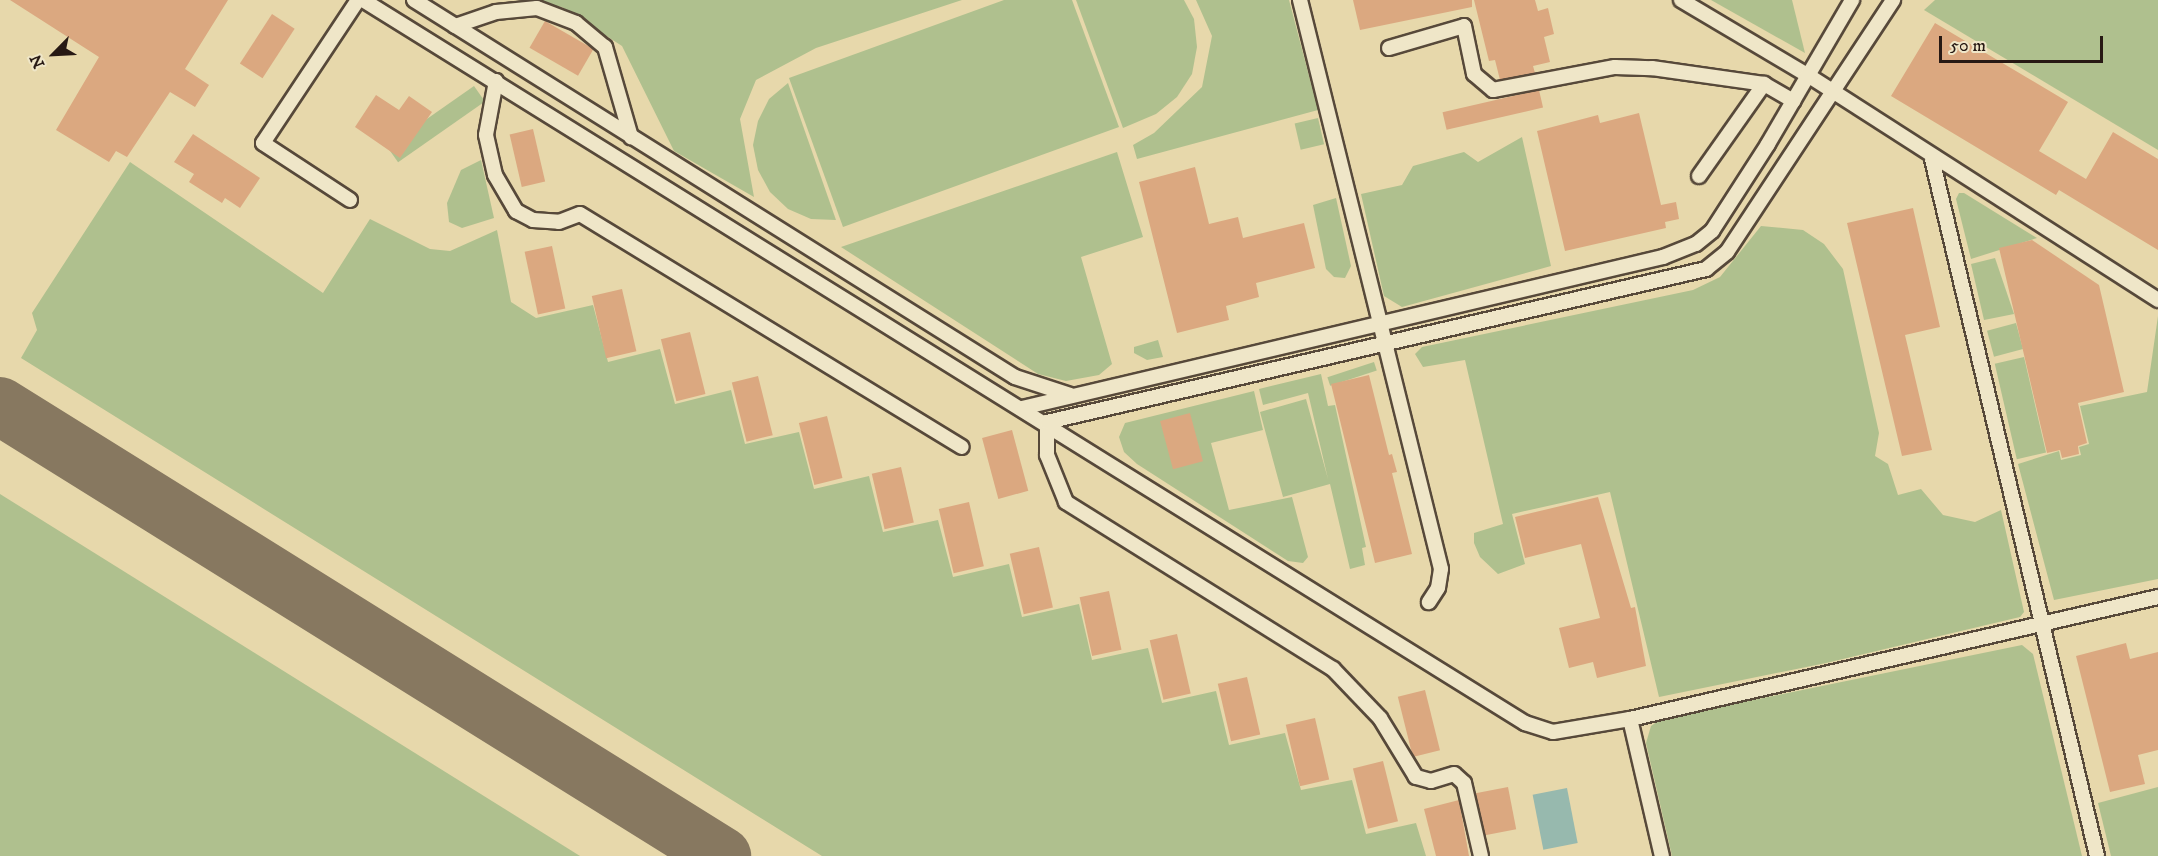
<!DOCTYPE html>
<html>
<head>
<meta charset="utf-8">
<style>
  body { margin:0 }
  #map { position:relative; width:2158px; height:856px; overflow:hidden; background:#e7d8ab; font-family:"IM FELL DW Pica",serif }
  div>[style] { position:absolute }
  .green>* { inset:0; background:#afc08e; transform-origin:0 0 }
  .water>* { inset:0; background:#97b9ae; transform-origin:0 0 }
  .taxiway>* { height:58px; margin:-29px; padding:0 29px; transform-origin:29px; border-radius:29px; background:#877860 }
  .building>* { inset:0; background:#dba880; transform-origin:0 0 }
  .roads { filter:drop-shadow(2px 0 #57493a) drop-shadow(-2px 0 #57493a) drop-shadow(0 2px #57493a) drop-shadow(0 -2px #57493a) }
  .lane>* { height:14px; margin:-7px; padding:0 7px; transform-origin:7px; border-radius:7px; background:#efe6c8 }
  span { translate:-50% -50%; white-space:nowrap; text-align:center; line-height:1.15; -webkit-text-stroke:4.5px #efe6c8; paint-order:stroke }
  .north { position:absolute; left:24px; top:24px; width:60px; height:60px; -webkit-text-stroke:4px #efe6c8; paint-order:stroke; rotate:246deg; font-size:16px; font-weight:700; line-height:24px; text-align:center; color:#271914 }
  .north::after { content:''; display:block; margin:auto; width:21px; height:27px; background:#271914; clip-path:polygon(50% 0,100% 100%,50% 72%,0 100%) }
  .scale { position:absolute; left:1939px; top:36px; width:164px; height:27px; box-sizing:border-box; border:3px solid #271914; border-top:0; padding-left:8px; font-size:18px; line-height:21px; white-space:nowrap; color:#271914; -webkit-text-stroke:4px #efe6c8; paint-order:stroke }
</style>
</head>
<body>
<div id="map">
  <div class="green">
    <i style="clip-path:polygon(519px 0,962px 0,816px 48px,756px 80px,740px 119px,754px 197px,674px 151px,622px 46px,562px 7px)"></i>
    <i style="clip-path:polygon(1004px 0,1072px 0,1119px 127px,843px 227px,789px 78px)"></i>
    <i style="clip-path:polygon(1076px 0,1184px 0,1194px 19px,1197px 47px,1192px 74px,1177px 97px,1156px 114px,1123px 128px)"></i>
    <i style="clip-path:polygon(1196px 0,1289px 0,1318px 110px,1137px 159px,1133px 145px,1154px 133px,1202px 87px,1212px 36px)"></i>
    <i style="clip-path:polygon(1711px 0,1792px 0,1805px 53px)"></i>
    <i style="clip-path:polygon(1935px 0,2158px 0,2158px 150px,1924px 10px)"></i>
    <i style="clip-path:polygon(788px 83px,836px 220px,811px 219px,788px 209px,770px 192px,758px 170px,753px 145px,758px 121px,769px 99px)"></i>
    <i style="left:474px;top:86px;width:19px;height:106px;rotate:55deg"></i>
    <i style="left:1318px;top:118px;width:27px;height:24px;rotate:77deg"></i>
    <i style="clip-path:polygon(1522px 137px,1551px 266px,1402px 307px,1384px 296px,1361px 194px,1402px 185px,1413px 166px,1464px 152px,1478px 162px)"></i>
    <i style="clip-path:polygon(1117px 152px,1143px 237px,1081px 257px,1112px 364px,1099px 375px,1066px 381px,1038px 374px,841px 247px)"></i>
    <i style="clip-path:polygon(481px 160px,494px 218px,462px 228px,449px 222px,447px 203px,461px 170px)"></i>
    <i style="clip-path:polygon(130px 162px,323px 293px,370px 219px,430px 249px,450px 251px,497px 230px,511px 302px,536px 318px,593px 305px,608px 362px,660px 349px,675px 404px,731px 390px,745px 444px,799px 432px,814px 489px,869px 476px,883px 532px,938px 520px,953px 577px,1009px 564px,1022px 617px,1079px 604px,1092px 660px,1148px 648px,1162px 703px,1216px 691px,1229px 745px,1285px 733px,1301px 790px,1352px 780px,1366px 834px,1416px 823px,1426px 856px,822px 856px,21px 358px,37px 330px,32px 313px)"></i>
    <i style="clip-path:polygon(1959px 193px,1964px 193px,2037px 238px,1971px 259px,1956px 199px)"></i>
    <i style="clip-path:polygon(1336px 198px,1351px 266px,1345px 278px,1334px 277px,1326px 269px,1313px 205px)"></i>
    <i style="clip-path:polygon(1761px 226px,1803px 230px,1824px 244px,1843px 269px,1879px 433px,1875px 456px,1888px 464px,1898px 495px,1921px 489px,1943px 515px,1975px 522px,2001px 510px,2024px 612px,2020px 617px,1826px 663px,1659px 697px,1610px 492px,1512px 514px,1525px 564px,1498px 574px,1480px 557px,1474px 543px,1474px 533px,1503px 524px,1465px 360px,1423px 367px,1415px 354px,1422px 347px,1693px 290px,1720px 277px)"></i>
    <i style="clip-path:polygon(1995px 258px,2014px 314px,1984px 320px,1971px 264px)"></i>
    <i style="clip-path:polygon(2158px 316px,2158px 579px,2054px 600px,2018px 464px,2059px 451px,2061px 460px,2081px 455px,2079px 447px,2089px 444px,2080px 406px,2147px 392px)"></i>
    <i style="left:2016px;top:323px;width:27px;height:30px;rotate:75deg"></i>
    <i style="clip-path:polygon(1158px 340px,1163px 357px,1147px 360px,1134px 353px,1134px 347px)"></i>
    <i style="left:2024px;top:357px;width:98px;height:30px;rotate:77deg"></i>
    <i style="left:1374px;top:362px;width:9px;height:49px;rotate:72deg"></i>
    <i style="clip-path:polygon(1321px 374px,1328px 406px,1335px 405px,1366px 547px,1362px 548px,1365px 565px,1350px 569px,1330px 484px,1283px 497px,1260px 412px,1306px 399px,1328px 479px,1308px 393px,1263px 405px,1259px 389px)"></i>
    <i style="clip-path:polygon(1254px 391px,1263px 430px,1211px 443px,1229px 510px,1292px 497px,1308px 557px,1303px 563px,1288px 561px,1137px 464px,1124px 452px,1119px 437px,1125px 423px)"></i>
    <i style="clip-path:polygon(0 494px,580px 856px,0 856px)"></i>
    <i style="clip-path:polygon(2022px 645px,2033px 654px,2082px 856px,1672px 856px,1646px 743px,1651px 726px,1661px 719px)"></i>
    <i style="clip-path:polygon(2158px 787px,2158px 856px,2111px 856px,2098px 803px)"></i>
  </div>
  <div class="water">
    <i style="left:1567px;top:788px;width:56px;height:35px;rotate:79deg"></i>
  </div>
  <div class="taxiway">
    <i style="left:0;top:406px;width:851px;rotate:31.93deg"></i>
  </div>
  <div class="building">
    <i style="clip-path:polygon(10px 0,228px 0,185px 69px,209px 85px,195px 107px,170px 92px,127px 157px,116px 151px,109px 162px,56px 130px,99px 57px)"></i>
    <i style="clip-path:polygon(1353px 0,1472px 0,1472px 7px,1360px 30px)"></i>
    <i style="clip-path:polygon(1474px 0,1535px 0,1538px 11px,1548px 8px,1554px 34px,1544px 37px,1550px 62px,1533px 66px,1535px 73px,1500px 80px,1495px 60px,1489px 61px)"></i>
    <i style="left:272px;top:14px;width:27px;height:59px;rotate:33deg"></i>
    <i style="left:545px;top:21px;width:56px;height:31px;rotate:30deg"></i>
    <i style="clip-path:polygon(1935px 23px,2068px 102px,2039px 151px,2086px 179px,2113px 132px,2158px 159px,2158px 250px,2059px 190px,2056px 195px,1891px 96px)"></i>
    <i style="left:1539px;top:90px;width:18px;height:99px;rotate:77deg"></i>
    <i style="clip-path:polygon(376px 95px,399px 110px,409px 96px,432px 112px,400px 158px,355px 127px)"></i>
    <i style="clip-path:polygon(1639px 113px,1661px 205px,1676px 202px,1679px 219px,1665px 222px,1666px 228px,1565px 251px,1537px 131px,1598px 115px,1600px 123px)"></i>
    <i style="left:533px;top:129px;width:54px;height:24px;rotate:77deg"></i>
    <i style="clip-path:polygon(193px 134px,260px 178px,240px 208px,225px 198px,222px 203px,189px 182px,194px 174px,174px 162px)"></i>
    <i style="clip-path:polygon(1195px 167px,1209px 224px,1238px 217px,1243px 238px,1304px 223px,1315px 268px,1256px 283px,1259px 297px,1226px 306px,1229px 320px,1177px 333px,1139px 182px)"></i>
    <i style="clip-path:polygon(1913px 208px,1940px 327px,1905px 335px,1932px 450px,1902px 456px,1847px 223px)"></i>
    <i style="clip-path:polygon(2032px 240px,2099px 285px,2124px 392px,2078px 403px,2087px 443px,2078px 446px,2079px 454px,2062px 458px,2060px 450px,2047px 453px,1999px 248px)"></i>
    <i style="left:552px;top:246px;width:64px;height:28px;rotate:78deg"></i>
    <i style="left:622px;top:289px;width:64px;height:31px;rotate:77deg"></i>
    <i style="left:690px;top:332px;width:64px;height:30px;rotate:76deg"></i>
    <i style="clip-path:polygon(1369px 375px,1389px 455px,1392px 454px,1397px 472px,1392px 473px,1412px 554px,1375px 563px,1331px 384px)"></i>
    <i style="left:758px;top:376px;width:61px;height:27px;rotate:76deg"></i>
    <i style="left:1190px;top:413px;width:50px;height:31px;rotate:75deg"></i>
    <i style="left:827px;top:416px;width:64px;height:29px;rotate:76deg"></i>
    <i style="left:1012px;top:430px;width:63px;height:31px;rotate:75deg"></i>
    <i style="left:901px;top:467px;width:57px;height:30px;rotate:77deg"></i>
    <i style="clip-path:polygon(1598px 497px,1631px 608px,1635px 607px,1646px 666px,1597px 678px,1593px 662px,1569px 668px,1559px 628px,1600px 618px,1581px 544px,1525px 558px,1515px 517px)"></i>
    <i style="left:969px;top:502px;width:66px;height:31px;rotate:77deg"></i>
    <i style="left:1039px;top:547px;width:62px;height:30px;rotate:77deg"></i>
    <i style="left:1109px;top:591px;width:60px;height:30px;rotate:78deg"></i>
    <i style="left:1177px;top:634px;width:61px;height:28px;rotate:77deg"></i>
    <i style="clip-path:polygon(2126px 643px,2130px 659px,2158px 652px,2158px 750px,2138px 755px,2145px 784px,2110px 792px,2076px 656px)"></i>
    <i style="left:1247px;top:677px;width:59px;height:30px;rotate:77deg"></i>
    <i style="left:1425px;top:690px;width:62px;height:28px;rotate:76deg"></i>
    <i style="left:1315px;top:718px;width:63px;height:30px;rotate:77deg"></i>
    <i style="left:1383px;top:761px;width:62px;height:31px;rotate:76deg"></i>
    <i style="left:1508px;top:787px;width:43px;height:33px;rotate:79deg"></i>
    <i style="clip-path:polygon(1459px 800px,1469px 856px,1436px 856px,1424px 809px)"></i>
  </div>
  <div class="roads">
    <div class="lane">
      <i style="left:363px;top:0;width:1369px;rotate:31.89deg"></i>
      <i style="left:1525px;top:723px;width:29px;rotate:18deg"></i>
      <i style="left:1553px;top:732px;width:78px;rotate:-9.6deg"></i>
      <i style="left:1630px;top:719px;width:141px;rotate:76.9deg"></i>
      <i style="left:414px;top:0;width:709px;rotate:32.1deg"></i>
      <i style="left:1015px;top:377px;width:58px;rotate:18.1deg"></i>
      <i style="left:1300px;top:0;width:586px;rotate:76.08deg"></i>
      <i style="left:1441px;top:569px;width:19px;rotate:99deg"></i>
      <i style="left:1438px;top:588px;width:17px;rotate:123deg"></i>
      <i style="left:1681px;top:0;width:149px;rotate:30.7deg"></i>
      <i style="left:1809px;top:76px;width:415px;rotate:32.7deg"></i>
      <i style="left:455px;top:26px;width:43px;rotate:-18.9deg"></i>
      <i style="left:496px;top:12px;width:41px;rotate:-5.6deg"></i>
      <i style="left:537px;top:8px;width:42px;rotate:21deg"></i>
      <i style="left:576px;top:23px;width:38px;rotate:40deg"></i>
      <i style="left:605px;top:47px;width:94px;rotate:73.9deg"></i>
      <i style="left:1389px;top:48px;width:78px;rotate:-16.3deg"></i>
      <i style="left:1464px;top:26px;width:49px;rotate:78.2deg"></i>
      <i style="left:1474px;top:74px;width:25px;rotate:40deg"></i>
      <i style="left:1493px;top:90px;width:124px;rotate:-10.7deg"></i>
      <i style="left:1615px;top:67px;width:37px;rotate:2deg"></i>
      <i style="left:1652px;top:68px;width:113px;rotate:8.1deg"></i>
      <i style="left:1764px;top:84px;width:34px;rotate:30deg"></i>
      <i style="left:496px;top:81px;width:55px;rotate:100.5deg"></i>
      <i style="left:486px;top:135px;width:41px;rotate:77.3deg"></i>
      <i style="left:495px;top:175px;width:42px;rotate:59.7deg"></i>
      <i style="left:516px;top:211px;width:19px;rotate:28deg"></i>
      <i style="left:533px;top:220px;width:26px;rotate:4deg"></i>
      <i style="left:559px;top:222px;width:22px;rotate:-21deg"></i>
      <i style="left:580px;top:214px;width:447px;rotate:31.4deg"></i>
      <i style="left:1932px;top:159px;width:716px;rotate:76.68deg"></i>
      <i style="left:1699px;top:176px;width:113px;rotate:-54.8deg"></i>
      <i style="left:350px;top:200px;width:104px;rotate:-146.8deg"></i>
      <i style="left:263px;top:143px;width:172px;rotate:-56.4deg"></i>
      <i style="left:1022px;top:408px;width:659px;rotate:-13.26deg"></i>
      <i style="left:1663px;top:257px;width:35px;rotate:-22deg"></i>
      <i style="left:1696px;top:244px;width:21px;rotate:-39deg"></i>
      <i style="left:1712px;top:231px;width:103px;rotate:-57.2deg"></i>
      <i style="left:1768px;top:144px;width:167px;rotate:-59.7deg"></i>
      <i style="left:1630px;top:719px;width:542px;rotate:-13.01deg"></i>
      <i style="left:1481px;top:856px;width:75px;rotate:-103.1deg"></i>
      <i style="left:1464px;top:783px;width:13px;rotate:-138deg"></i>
      <i style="left:1454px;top:774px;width:24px;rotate:163deg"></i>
      <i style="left:1431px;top:781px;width:16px;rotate:-165deg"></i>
      <i style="left:1416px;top:777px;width:69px;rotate:-121.4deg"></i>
      <i style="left:1380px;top:718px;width:68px;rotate:-133.8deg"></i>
      <i style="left:1333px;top:669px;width:315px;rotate:-148deg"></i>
      <i style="left:1066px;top:502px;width:51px;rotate:-112deg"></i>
      <i style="left:1047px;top:455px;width:33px;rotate:-90deg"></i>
      <i style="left:1047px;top:422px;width:677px;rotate:-13.07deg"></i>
      <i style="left:1706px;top:269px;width:27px;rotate:-39deg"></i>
      <i style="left:1727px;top:252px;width:302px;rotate:-56.6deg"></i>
    </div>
  </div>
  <div class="north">N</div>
  <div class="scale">50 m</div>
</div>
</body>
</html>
